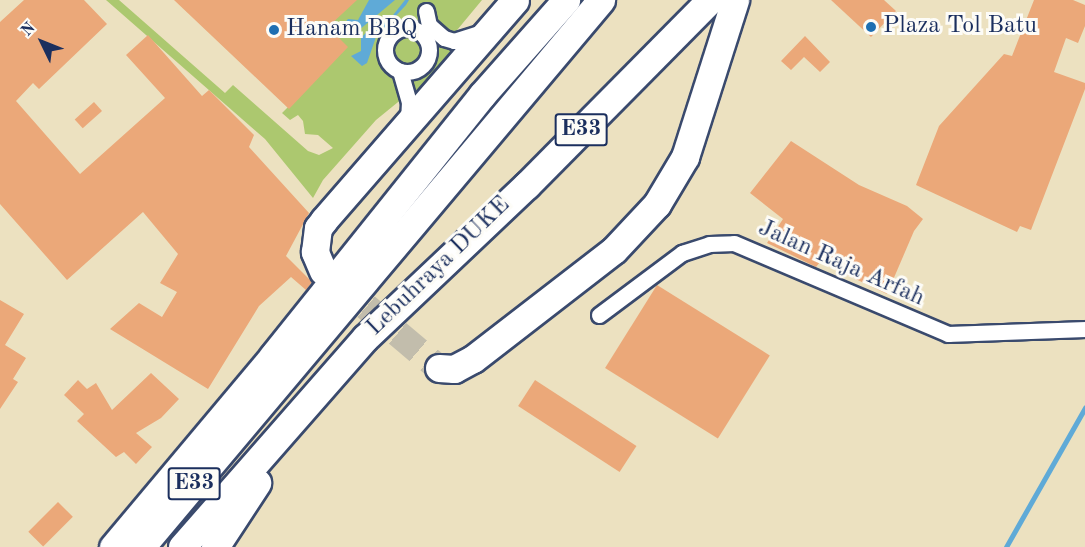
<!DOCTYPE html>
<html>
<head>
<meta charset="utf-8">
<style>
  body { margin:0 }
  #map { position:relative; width:1085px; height:547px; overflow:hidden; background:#ece1c0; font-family:"Old Standard TT",serif }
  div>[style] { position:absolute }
  .green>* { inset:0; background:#acc86f }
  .water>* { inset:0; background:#5faad7 }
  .stream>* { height:4.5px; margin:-2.25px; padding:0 2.25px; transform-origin:2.25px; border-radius:2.25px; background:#5faad7 }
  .building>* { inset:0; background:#eba879; transform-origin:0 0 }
  .motorway-tunnel>* { height:27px; margin-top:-13.5px; transform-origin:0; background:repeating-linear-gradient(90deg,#c2bdac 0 27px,transparent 0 41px) }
  .roads { filter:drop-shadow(2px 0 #3a4a6d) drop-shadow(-2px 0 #3a4a6d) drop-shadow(0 2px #3a4a6d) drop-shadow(0 -2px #3a4a6d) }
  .minor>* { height:15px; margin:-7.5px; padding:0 7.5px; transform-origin:7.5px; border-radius:7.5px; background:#fff }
  .minor>.ring { margin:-7.5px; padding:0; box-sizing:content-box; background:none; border:15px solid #fff; border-radius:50% }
  .motorway>* { height:27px; margin:-13.5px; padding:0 13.5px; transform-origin:13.5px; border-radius:13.5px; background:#fff }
  .dots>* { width:16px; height:16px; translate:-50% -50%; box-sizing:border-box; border:3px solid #fdfcf7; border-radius:50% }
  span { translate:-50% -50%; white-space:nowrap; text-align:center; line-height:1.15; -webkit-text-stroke:6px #fdfcf7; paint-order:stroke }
  .shield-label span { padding:2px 4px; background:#fdfcf7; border:2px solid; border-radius:4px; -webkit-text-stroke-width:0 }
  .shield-label { font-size:22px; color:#1b2f5e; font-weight:700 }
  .poi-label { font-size:24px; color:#1b2f5e }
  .left { translate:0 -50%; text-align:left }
  .street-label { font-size:24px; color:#1b2f5e }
  .north { position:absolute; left:12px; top:12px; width:60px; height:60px; -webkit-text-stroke:4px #fdfcf7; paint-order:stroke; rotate:313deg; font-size:16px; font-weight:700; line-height:24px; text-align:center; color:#1b2f5e }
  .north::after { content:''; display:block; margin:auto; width:21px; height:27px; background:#1b2f5e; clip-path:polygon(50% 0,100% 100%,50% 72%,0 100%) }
</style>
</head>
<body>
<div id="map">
  <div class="green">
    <i style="clip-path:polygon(106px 0,119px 0,225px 93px,233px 85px,308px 151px,319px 155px,333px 148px,318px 135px,305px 134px,303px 121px,298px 115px,290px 120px,282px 113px,288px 107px,175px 0,482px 0,443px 47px,465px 44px,416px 97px,411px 82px,403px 98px,376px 120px,323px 180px,313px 198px,265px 139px)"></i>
  </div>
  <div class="water">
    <i style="clip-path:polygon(369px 0,395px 0,353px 35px,343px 25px,348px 19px,358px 20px)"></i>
    <i style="clip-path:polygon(405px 0,409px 0,406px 5px,376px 37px,367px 63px,362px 66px,351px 56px,361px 51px,361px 38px,378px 20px,380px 25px,390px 19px)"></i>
  </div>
  <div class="stream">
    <i style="left:1006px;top:547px;width:160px;rotate:-60.4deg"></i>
  </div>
  <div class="building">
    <i style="clip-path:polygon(24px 0,84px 0,107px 24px,39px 89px,33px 83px,16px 101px,80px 174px,165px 98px,126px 55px,148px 35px,202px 96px,209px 90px,254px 135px,249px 147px,309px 213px,286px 256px,312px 282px,306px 290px,291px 277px,259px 306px,208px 389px,110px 329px,139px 303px,162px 317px,177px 292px,160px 283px,178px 254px,143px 212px,67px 280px,0 204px,0 22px)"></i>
    <i style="clip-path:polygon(174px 0,357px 0,328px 27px,348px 47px,289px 109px)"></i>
    <i style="clip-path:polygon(831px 0,884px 0,896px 11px,871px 37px)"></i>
    <i style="clip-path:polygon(1034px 0,1073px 0,1085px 5px,1085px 26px,1078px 43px,1066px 38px,1054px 72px,1085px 83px,1085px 89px,1031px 230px,1020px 226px,1017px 232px,916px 185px,939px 126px,1004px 54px,1012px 56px)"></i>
    <i style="clip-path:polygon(805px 36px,830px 62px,820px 72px,804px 57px,791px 70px,781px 61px)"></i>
    <i style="left:94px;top:102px;width:12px;height:26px;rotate:48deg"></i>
    <i style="clip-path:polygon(791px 141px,859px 185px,907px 206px,923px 219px,914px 231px,887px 294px,820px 262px,816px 267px,767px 243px,783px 219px,750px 193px)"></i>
    <i style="left:657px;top:285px;width:133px;height:98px;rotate:32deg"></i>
    <i style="clip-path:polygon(0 300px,24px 314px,5px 345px,26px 358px,13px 379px,18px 382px,0 409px)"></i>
    <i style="clip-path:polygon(151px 373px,179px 399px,161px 418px,136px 433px,152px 447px,136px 464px,124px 452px,116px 457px,77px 421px,84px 414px,64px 395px,78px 380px,87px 389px,96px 383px,112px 410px)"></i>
    <i style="left:535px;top:380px;width:121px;height:31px;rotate:33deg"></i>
    <i style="left:58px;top:502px;width:21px;height:42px;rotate:45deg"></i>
  </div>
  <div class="motorway-tunnel">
    <i style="left:335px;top:280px;width:136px;rotate:40.2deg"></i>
  </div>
  <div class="roads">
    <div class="minor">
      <i style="left:426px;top:11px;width:14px;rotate:78deg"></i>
      <i style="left:429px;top:25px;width:20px;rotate:41deg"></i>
      <i style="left:444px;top:38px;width:10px;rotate:17deg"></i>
      <i style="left:454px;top:41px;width:29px;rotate:-18deg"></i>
      <i class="ring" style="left:385px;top:28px;width:29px;height:29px"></i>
      <i style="left:400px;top:71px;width:32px;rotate:74deg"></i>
      <i style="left:409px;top:102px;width:18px;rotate:93deg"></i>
      <i style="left:599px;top:315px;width:104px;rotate:-36.8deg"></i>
      <i style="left:682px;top:253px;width:28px;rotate:-18deg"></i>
      <i style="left:709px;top:244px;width:25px;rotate:-2deg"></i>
      <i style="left:734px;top:243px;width:233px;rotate:23deg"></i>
      <i style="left:948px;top:334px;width:137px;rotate:-2.1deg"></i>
    </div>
    <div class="motorway">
      <i style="left:323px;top:271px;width:21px;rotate:-113deg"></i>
      <i style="left:315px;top:252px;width:24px;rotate:-83deg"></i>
      <i style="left:318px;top:228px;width:10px;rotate:-53deg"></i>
      <i style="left:324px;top:220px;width:291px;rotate:-49deg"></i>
      <i style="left:439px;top:368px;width:15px;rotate:4deg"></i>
      <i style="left:454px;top:369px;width:21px;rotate:-28deg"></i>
      <i style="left:473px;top:359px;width:178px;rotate:-37.7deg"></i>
      <i style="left:614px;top:250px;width:63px;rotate:-46.9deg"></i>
      <i style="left:657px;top:204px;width:55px;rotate:-59.2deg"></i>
      <i style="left:685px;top:157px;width:165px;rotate:-72.3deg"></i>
      <i style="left:113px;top:547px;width:249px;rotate:-50deg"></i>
      <i style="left:273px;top:356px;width:334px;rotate:-51.3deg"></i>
      <i style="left:482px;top:95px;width:127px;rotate:-48.5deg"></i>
      <i style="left:141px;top:547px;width:715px;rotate:-49.94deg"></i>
      <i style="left:182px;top:547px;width:278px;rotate:-48.8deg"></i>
      <i style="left:365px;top:338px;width:223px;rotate:-43.4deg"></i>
      <i style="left:527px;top:185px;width:260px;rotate:-45.3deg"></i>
      <i style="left:215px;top:547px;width:77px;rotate:-56.7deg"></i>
    </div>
  </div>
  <div class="dots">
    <i style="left:871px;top:27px;background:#1f6fb2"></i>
    <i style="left:274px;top:30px;background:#1f6fb2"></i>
  </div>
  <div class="shield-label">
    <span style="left:581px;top:130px">E33</span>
    <span style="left:194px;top:484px">E33</span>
  </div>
  <div class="poi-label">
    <span class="left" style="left:883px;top:27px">Plaza Tol Batu</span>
    <span class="left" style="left:286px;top:30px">Hanam BBQ</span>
  </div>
  <div class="street-label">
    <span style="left:841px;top:264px;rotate:24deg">Jalan Raja Arfah</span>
    <span style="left:439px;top:267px;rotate:-44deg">Lebuhraya DUKE</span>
  </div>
  <div class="north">N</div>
</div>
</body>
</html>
